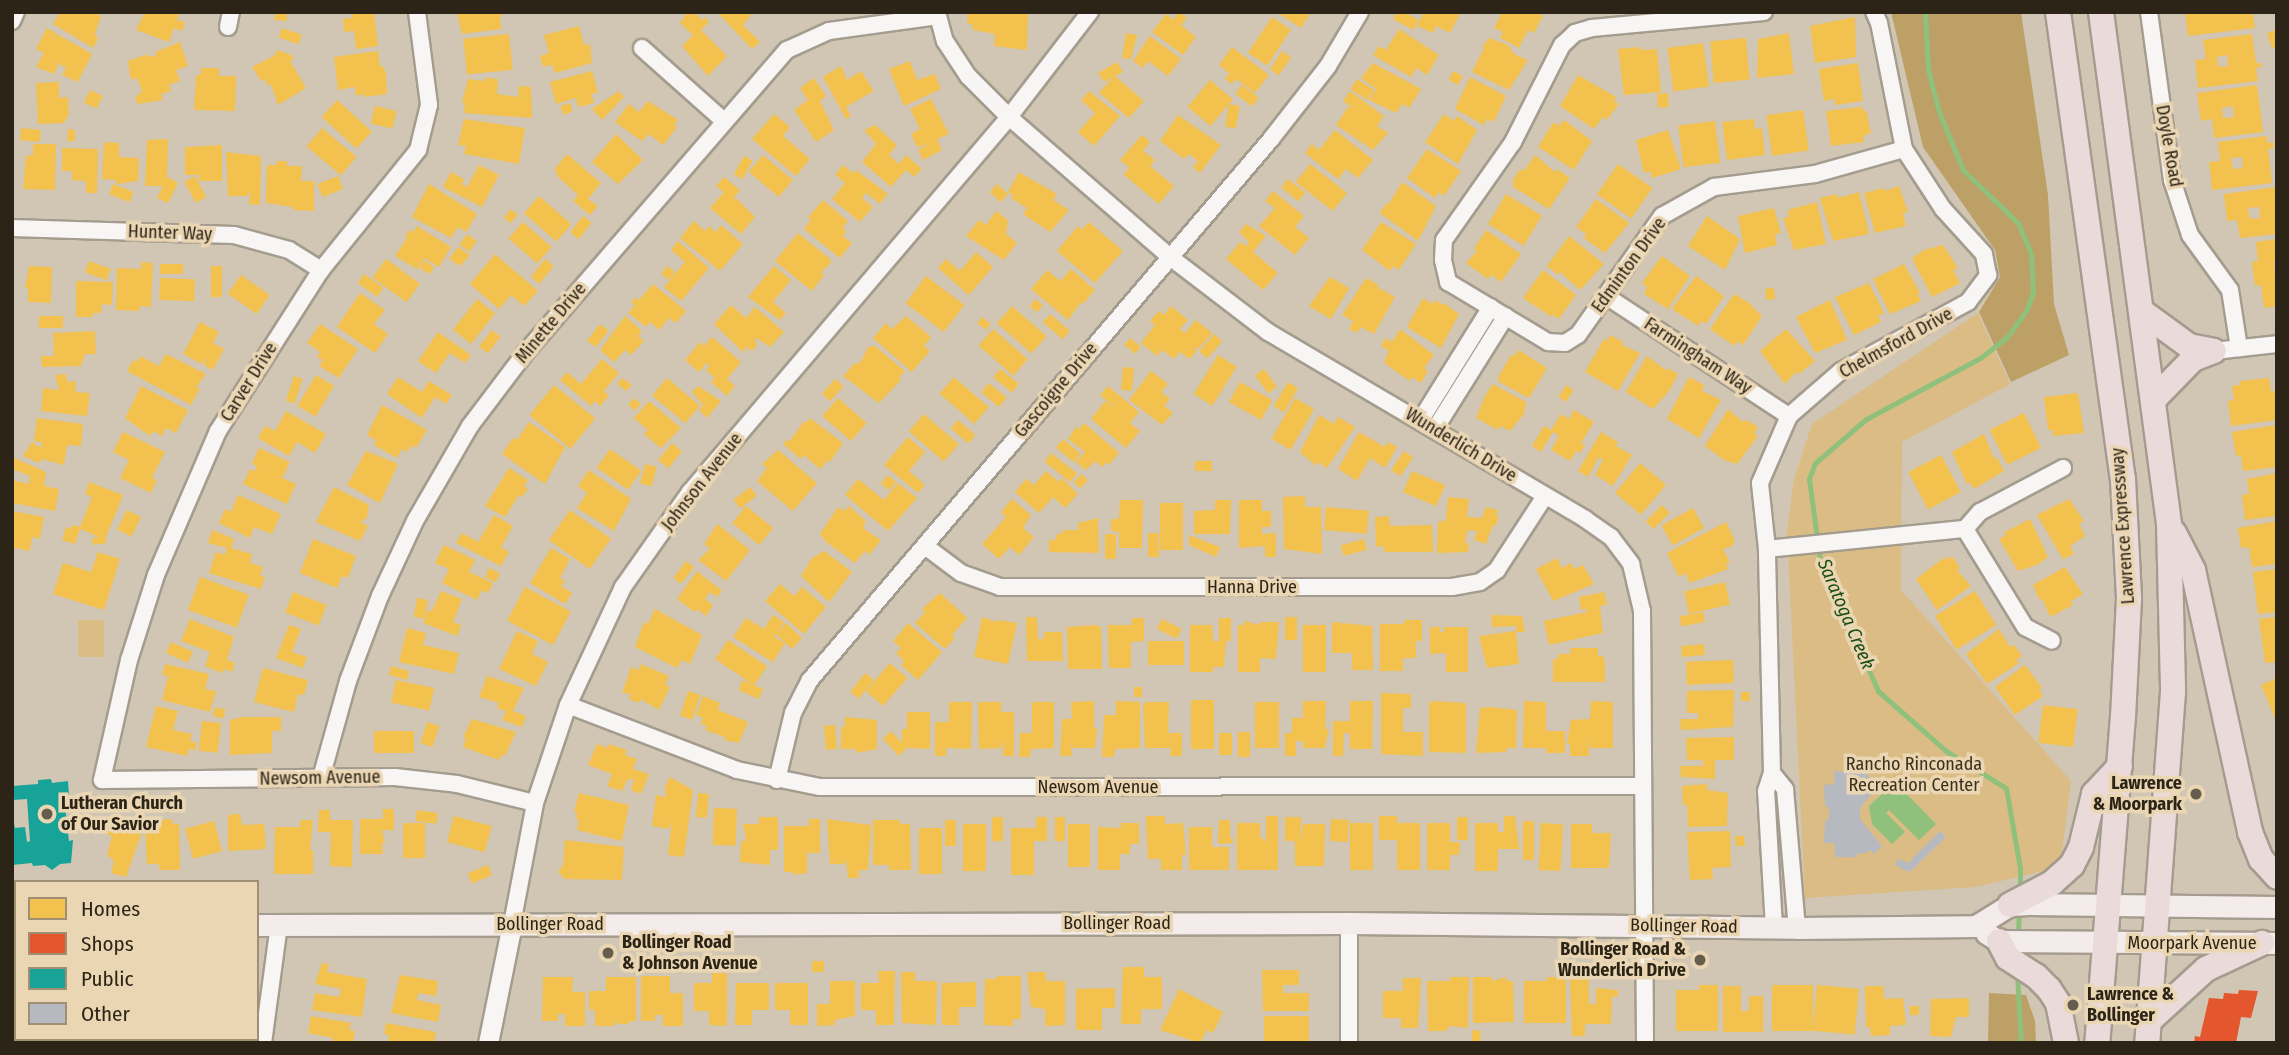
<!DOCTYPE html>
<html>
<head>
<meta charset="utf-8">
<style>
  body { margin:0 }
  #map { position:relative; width:2289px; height:1055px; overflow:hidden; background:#d1c6b4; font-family:"Fira Sans Condensed",sans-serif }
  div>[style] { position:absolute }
  .green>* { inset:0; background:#dbbc84; transform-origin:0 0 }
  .forest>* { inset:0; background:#bda065 }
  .water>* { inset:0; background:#8fc17c }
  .homes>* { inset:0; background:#f2c14e; transform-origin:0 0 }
  .shops>* { inset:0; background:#e4572e }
  .public>* { inset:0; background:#17a398 }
  .stream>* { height:5px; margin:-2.5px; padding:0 2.5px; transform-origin:2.5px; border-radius:2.5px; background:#8fc17c }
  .building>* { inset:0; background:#b6b9c0 }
  .roads { filter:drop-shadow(2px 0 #a49c8e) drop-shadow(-2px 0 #a49c8e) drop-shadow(0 2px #a49c8e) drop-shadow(0 -2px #a49c8e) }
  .minor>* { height:16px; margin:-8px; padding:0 8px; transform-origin:8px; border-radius:8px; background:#f8f6f4 }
  .tertiary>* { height:19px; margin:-9.5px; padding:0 9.5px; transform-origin:9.5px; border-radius:9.5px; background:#f8f6f4 }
  .secondary>* { height:21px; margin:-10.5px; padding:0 10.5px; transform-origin:10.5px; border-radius:10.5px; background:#f3ecea }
  .trunk>* { height:24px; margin:-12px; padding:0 12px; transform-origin:12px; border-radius:12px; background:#eadbda }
  .dots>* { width:19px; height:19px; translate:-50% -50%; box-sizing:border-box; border:4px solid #ebd6b4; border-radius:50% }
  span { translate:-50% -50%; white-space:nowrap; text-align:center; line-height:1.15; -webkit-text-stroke:7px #ebd6b4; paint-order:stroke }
  .street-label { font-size:18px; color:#2c2417 }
  .park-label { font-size:18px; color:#3c311d }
  .poi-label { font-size:18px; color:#2c2417; font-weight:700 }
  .right { translate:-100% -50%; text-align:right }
  .left { translate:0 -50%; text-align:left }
  .water-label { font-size:19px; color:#1c4e11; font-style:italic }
  .frame { position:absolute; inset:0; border:14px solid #2c2417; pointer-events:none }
  .legend { position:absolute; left:14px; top:880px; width:245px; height:161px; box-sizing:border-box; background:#ebd6b4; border:2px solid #9f8f75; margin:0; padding:9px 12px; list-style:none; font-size:21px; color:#2c2417 }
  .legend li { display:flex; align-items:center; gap:14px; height:35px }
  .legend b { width:35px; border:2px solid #9f8f75 }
</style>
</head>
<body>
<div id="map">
  <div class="green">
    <i style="clip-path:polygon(1978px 313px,2010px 384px,1902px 442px,1901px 590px,2071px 781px,2060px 867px,1976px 887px,1805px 898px,1787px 531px,1794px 479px,1812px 424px)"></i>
    <i style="left:104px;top:620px;width:37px;height:26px;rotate:90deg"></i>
  </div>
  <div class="forest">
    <i style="clip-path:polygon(1891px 12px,2021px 12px,2048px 195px,2054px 304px,2069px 355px,2011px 382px,1979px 312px,2000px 277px,1995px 250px,1923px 147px)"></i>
    <i style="clip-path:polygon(1989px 993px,2026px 995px,2035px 1021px,2036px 1043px,1988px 1043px)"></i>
  </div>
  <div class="water">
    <i style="clip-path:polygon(1895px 782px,1936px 824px,1919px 840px,1889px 810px,1886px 813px,1905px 832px,1892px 844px,1872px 824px,1869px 806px)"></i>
  </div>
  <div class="homes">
    <i style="clip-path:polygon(60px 12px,94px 12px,101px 16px,95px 34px,98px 39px,93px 48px,53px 24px)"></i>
    <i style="clip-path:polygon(145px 12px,180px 12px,177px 20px,185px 22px,182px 31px,174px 28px,169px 42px,136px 30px)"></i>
    <i style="clip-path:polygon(275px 12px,287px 12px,287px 21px,274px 20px)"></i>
    <i style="clip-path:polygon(352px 12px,374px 12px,378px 46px,356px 49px,354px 31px,344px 32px,343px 19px,352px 18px)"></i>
    <i style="clip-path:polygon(457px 12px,504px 12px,500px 17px,501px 29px,462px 34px)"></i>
    <i style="clip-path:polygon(687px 12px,694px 12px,702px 20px,705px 17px,709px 22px,701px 30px,727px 56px,708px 76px,682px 46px,693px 35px,680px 23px)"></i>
    <i style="clip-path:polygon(717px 12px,748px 12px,751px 15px,743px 25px,760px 42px,752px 49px)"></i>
    <i style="clip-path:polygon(968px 12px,1028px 12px,1027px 50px,994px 46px,995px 34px,973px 30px,972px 24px,967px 24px)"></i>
    <i style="clip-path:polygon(1179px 12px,1187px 18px,1181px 25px,1196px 37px,1183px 55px,1152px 32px,1166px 14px,1173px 20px)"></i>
    <i style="clip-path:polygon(1276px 12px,1311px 12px,1301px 28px)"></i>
    <i style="clip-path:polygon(1397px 12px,1404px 12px,1419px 20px,1413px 30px,1393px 19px)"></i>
    <i style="clip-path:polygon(1424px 12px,1461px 12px,1450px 33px,1436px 26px,1433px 33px,1417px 26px)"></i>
    <i style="clip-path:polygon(1502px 12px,1535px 12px,1543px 16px,1534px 33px,1528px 30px,1519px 48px,1500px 38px,1503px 32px,1494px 28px)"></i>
    <i style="clip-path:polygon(2185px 12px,2253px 12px,2255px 28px,2188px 36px)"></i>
    <i style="left:1272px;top:17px;width:23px;height:43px;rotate:34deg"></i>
    <i style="clip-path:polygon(1855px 17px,1856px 57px,1815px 63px,1810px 26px)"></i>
    <i style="clip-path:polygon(579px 26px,584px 45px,590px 44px,592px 63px,555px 73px,552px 65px,543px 67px,540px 56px,549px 53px,544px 35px)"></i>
    <i style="clip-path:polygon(47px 28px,56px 33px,54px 40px,57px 34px,92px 54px,78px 82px,62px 75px,66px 68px,55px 62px,58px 66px,54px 74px,36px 67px,44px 53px,36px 49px)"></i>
    <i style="left:282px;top:28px;width:21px;height:10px;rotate:19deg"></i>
    <i style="clip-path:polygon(1399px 29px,1439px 55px,1427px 75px,1416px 68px,1411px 77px,1373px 55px,1379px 46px,1386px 50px)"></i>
    <i style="clip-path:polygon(2276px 30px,2277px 47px,2272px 48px,2267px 33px)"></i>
    <i style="clip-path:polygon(1126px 33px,1137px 35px,1131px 59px,1122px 58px)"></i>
    <i style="clip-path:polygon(1789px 33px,1794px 74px,1757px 78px,1758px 39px)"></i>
    <i style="left:509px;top:34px;width:36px;height:46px;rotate:84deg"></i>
    <i style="clip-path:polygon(evenodd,2252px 34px,2256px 63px,2261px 63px,2262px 67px,2256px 68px,2258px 81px,2198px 88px,2195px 60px,2206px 59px,2203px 40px,2252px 34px,2227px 55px,2228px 66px,2218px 67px,2217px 57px,2227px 55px)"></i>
    <i style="clip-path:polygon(1150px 36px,1181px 59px,1168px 76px,1148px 61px,1143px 68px,1133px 61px)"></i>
    <i style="clip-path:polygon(1489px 38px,1508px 45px,1514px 54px,1528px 60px,1509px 90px,1472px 72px,1484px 48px,1482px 47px)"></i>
    <i style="left:1746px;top:38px;width:42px;height:36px;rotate:85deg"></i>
    <i style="clip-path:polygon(180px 42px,188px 66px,176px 70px,180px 81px,169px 85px,171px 91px,161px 94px,163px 100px,138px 104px,135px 98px,142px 91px,137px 78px,133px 80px,130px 76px,128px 61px,147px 54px,148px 57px,157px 55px,155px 52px)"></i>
    <i style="left:1703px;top:43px;width:44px;height:36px;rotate:82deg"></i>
    <i style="clip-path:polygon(1232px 47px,1269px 75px,1255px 93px,1236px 79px,1232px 84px,1225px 79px,1229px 73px,1219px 65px)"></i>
    <i style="clip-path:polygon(1640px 47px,1640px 50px,1657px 49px,1661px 92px,1624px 95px,1618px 49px)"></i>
    <i style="clip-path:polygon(277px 50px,291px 55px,294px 59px,290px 61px,306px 88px,278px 105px,271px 84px,268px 86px,265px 79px,261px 81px,252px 67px,274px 56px)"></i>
    <i style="clip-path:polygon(378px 51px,380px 67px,383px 66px,386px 73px,387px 94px,364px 97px,364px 94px,356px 96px,355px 87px,338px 90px,334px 57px)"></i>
    <i style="left:1282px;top:51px;width:11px;height:22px;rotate:34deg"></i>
    <i style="clip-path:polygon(910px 61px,917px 80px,935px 74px,941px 89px,904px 106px,889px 69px)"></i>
    <i style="clip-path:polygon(1117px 62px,1123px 72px,1115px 76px,1144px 101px,1129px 118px,1099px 93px,1113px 77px,1104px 82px,1098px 73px)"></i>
    <i style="clip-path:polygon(1373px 63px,1421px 89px,1409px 108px,1402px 104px,1396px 113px,1369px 100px,1376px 89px,1361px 78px)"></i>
    <i style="clip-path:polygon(1858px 63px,1863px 101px,1835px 105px,1834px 99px,1824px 101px,1819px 69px)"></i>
    <i style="clip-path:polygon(841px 66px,847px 80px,861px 71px,874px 91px,846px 107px,851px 116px,846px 119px,823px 77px)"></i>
    <i style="clip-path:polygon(201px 68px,219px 68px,219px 76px,236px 76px,235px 111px,194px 110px,196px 75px,201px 75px)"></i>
    <i style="clip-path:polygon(592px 71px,598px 93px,591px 94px,594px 103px,578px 107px,576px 98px,556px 104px,550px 82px)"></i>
    <i style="left:1453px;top:71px;width:11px;height:10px;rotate:27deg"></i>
    <i style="clip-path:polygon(1578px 75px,1616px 97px,1614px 101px,1619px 104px,1607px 120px,1603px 117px,1594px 129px,1560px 106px)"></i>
    <i style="clip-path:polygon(1470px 77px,1506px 96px,1494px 122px,1487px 119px,1484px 125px,1455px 109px)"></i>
    <i style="clip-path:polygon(485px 78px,498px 79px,497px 94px,518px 97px,519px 86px,531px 87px,532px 118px,464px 113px,465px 103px,462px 103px,468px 79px,484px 81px)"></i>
    <i style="clip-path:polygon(814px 78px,826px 96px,820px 101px,834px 130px,816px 142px,794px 110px,808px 100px,800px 88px)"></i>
    <i style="left:1357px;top:79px;width:20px;height:12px;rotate:33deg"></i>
    <i style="left:1210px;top:80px;width:30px;height:35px;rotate:40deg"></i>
    <i style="clip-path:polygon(59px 82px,59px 98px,68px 97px,69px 114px,64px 123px,38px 124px,36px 83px)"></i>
    <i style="left:1242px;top:85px;width:21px;height:11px;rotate:37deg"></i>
    <i style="clip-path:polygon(evenodd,2257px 85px,2263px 132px,2214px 138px,2212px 119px,2201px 121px,2197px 93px,2257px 85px,2233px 106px,2234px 117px,2223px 118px,2222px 108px,2233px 106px)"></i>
    <i style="left:90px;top:90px;width:14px;height:14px;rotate:25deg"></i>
    <i style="clip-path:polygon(619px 91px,624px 97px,602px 120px,592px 109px)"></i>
    <i style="clip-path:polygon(1089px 91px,1120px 116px,1094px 146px,1078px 132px,1095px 113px,1081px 100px)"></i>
    <i style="clip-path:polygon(1350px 91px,1384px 116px,1377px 126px,1388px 133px,1373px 150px,1336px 125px,1348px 107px,1353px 108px,1343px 101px)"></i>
    <i style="left:1668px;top:93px;width:14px;height:11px;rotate:86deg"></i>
    <i style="clip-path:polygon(931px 99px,949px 134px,937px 139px,942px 150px,923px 160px,918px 150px,929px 144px,917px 147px,911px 134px,920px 129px,910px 109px)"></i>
    <i style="left:337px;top:100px;width:47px;height:23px;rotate:42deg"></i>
    <i style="clip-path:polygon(648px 101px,678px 120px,674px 125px,677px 127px,663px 145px,649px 134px,642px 141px,615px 122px,629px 104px,639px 112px)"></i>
    <i style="left:570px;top:103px;width:9px;height:10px;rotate:72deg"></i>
    <i style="left:1229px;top:104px;width:11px;height:23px;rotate:10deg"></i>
    <i style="left:375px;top:106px;width:22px;height:18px;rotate:13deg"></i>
    <i style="clip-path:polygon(1862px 107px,1863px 111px,1866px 110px,1871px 133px,1863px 136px,1864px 142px,1831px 146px,1826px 111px)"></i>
    <i style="left:1803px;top:110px;width:41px;height:37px;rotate:82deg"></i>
    <i style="clip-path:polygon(774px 114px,790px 127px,783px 136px,810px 159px,796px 176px,752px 139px)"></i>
    <i style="clip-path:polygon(1444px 114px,1454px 121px,1457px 116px,1477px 130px,1458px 164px,1425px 142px)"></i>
    <i style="clip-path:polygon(1178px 115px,1221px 145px,1200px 173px,1193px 167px,1198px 161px,1189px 154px,1184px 159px,1160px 141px)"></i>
    <i style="clip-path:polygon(464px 119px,525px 128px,519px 164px,464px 154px,466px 146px,458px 145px)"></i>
    <i style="clip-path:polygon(1754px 119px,1755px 129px,1762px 128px,1765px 155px,1727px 160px,1722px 122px)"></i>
    <i style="clip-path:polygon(1564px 120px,1592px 141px,1574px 170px,1538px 147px,1553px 123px,1560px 125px)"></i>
    <i style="left:1715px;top:121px;width:42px;height:37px;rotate:83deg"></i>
    <i style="clip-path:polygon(875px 125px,897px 145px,889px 155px,899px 164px,906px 155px,922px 169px,914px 177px,906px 170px,891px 187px,862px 162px,876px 144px,864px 130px)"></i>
    <i style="left:21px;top:128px;width:20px;height:12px;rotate:6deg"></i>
    <i style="left:322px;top:128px;width:45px;height:24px;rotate:40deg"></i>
    <i style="clip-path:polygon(68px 129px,75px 130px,75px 141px,67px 141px)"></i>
    <i style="clip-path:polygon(1335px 130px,1373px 160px,1358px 178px,1346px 169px,1338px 179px,1305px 153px,1312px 144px,1319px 150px)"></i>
    <i style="clip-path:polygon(1668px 130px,1681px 169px,1652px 178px,1650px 171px,1644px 173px,1636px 140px)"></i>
    <i style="clip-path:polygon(616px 134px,643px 160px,618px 184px,592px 162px)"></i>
    <i style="clip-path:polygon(1142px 135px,1150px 142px,1143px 151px,1155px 160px,1150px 166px,1174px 186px,1159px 204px,1124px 175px,1129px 167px,1120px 160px)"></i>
    <i style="clip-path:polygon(evenodd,2267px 136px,2267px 143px,2273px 142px,2274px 148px,2268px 149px,2272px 183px,2212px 190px,2209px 162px,2220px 161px,2218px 142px,2267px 136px,2242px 157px,2243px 168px,2233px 169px,2231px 158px,2242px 157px)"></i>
    <i style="clip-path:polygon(168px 139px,167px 180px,168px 177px,178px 183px,168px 203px,157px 198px,163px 186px,145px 186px,147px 140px)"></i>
    <i style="clip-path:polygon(104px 142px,119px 143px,119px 157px,139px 158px,138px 181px,116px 184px,116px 180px,102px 179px)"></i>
    <i style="clip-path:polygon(33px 144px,56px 144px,55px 190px,23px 189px,26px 156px,33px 155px)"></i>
    <i style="clip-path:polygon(222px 145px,222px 181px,199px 181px,199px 175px,185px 175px,185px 147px)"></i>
    <i style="clip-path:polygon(62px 148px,98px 149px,97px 193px,86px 193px,86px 181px,72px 180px,72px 171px,62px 171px)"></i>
    <i style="clip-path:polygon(1427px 149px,1461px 171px,1444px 196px,1439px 192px,1435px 198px,1407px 178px)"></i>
    <i style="clip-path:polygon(226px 152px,261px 156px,260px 205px,249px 204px,250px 192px,247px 196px,228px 196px)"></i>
    <i style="clip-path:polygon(567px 154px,601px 183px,588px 199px,598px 206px,590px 215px,573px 201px,578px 195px,556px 175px,558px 173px,554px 170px)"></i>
    <i style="left:763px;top:155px;width:39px;height:22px;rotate:40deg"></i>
    <i style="clip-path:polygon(1535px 155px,1555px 172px,1557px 169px,1570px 178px,1549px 209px,1513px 187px,1513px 180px,1520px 169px,1524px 171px)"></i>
    <i style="left:744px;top:156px;width:10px;height:21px;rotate:29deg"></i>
    <i style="clip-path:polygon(277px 161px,287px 161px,287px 166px,302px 166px,301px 181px,314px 181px,314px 211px,293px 210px,293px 207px,266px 203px,267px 165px,276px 165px)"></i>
    <i style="left:1310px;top:164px;width:47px;height:23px;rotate:38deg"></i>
    <i style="left:1618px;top:164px;width:42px;height:37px;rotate:35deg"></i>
    <i style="clip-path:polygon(479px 165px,499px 175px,482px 207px,443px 187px,451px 172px,464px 179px,462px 184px,467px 187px)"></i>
    <i style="clip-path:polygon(843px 165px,853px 173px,856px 170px,888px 194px,880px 204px,866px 193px,862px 198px,873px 207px,860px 222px,832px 199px,845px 183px,835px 175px)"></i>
    <i style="clip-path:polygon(1019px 172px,1057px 194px,1053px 200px,1069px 210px,1050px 232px,1023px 214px,1027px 208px,1011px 198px,1013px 195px,1008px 192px)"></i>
    <i style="left:195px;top:176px;width:24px;height:12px;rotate:62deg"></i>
    <i style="left:338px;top:176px;width:14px;height:22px;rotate:69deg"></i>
    <i style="clip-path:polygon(724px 177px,740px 190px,733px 199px,737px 199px,755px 217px,741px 234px,710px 208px,724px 192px,716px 186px)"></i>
    <i style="left:1288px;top:179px;width:22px;height:11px;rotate:39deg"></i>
    <i style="clip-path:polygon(1402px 182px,1436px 206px,1418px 241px,1380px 213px,1386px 203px,1388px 205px)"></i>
    <i style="left:113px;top:184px;width:22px;height:11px;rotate:21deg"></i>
    <i style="clip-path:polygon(429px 184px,477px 214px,466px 232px,458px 227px,451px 238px,412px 217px)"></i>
    <i style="left:997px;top:184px;width:15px;height:11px;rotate:42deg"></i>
    <i style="clip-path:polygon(1899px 186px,1908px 212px,1903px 213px,1906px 226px,1875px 233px,1864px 193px,1884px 188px,1885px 191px)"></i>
    <i style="clip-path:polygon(evenodd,2277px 187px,2277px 234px,2240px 238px,2237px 220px,2227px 221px,2224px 194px,2277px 187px,2259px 207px,2260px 218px,2250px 219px,2248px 208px,2259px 207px)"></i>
    <i style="clip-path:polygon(1273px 191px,1304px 216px,1295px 227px,1309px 238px,1295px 255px,1259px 226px,1275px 208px,1265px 201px)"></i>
    <i style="clip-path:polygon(1859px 192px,1869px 234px,1833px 241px,1820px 198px,1837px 194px,1838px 198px)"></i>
    <i style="left:1506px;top:194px;width:42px;height:35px;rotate:31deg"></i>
    <i style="left:539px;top:196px;width:43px;height:23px;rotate:41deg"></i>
    <i style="clip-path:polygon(1596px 199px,1629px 223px,1605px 253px,1584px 238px,1586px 234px,1576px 227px)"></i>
    <i style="clip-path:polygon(823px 200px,848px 221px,843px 227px,846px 232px,843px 236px,852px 243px,840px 258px,804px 229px,811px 220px,808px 217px)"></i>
    <i style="clip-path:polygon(1817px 202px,1826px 244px,1794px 250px,1783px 218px,1789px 217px,1788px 210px)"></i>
    <i style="clip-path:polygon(1774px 208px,1781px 233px,1775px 234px,1777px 245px,1745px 253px,1738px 216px)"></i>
    <i style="left:511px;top:209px;width:9px;height:11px;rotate:41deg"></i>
    <i style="clip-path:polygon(996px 211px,1008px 220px,1006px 234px,1017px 243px,1004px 260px,966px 236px,979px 220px,986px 225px)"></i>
    <i style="left:583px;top:216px;width:11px;height:21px;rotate:38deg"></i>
    <i style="clip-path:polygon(1707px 216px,1740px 239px,1725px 270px,1688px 246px)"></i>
    <i style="clip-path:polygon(694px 221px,705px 231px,709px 226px,716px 232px,721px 225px,743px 244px,720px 271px,680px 238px)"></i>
    <i style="left:523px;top:222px;width:38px;height:22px;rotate:41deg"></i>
    <i style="clip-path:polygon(1089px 222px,1123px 251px,1095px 283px,1057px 251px,1078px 226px,1082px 230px)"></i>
    <i style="clip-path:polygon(1381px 222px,1416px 244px,1399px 270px,1393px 266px,1390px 271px,1362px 250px)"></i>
    <i style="clip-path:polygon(1246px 224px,1266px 236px,1253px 252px,1278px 273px,1263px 290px,1226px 259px,1240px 242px,1246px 246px,1249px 242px,1239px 232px)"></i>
    <i style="clip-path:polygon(417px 226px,451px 247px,439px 267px,424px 258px,417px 269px,395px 256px,407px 238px,405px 237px,409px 230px,413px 232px)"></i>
    <i style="clip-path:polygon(1486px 230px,1521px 254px,1501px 282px,1491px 275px,1488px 279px,1466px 263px,1477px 251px,1474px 249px)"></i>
    <i style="clip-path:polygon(798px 233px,830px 259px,831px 263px,821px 272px,824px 275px,812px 291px,775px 261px)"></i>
    <i style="left:467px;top:234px;width:12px;height:13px;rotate:35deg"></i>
    <i style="clip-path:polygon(1569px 236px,1604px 264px,1580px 290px,1560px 272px,1558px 275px,1547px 266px)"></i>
    <i style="clip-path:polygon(2277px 239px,2277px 260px,2274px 261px,2277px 306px,2264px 308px,2261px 285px,2255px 286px,2252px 262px,2258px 261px,2256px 242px)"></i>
    <i style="clip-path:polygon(678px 241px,709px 268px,681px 301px,664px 287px,685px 262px,671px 250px)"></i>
    <i style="clip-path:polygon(1943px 245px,1958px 268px,1953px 270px,1960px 283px,1932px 297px,1912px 258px,1924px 250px)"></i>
    <i style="clip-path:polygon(458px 247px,470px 255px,460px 266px,449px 259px)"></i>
    <i style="clip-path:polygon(976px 252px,993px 267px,969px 295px,938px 268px,946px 259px,960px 271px)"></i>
    <i style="clip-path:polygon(495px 254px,538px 291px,524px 306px,511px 295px,499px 309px,470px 284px)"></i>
    <i style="clip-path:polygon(1662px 256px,1690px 276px,1668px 309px,1644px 294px,1647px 287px,1642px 283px)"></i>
    <i style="left:386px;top:259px;width:42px;height:23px;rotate:36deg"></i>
    <i style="left:545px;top:259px;width:11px;height:23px;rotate:38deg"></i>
    <i style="clip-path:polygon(424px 260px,434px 267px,430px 274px,419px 268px)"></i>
    <i style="left:89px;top:261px;width:23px;height:12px;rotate:20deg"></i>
    <i style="clip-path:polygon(141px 262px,153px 263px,151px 307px,140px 306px,139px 311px,116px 310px,117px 268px,141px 269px)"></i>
    <i style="left:160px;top:264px;width:23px;height:10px"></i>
    <i style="clip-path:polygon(1904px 264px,1920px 293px,1917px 294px,1921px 301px,1890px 314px,1873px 279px)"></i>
    <i style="clip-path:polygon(29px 266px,52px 267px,51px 303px,28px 302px,28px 288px,25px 288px)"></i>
    <i style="left:211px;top:266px;width:11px;height:31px"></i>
    <i style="left:667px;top:266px;width:10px;height:10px;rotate:37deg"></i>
    <i style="clip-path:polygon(774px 266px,791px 280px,773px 302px,786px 313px,780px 320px,748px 297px)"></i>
    <i style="clip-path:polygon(1071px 269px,1095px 290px,1083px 304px,1081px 302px,1068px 320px,1031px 289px,1047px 270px,1060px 281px)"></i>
    <i style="clip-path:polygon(1543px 270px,1576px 295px,1559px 319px,1553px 315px,1552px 317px,1523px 298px)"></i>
    <i style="left:364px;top:274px;width:24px;height:11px;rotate:35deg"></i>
    <i style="left:241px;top:275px;width:35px;height:23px;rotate:35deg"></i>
    <i style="left:926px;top:276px;width:48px;height:34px;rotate:37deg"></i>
    <i style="clip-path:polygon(1696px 276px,1724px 296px,1706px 324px,1701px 321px,1698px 326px,1672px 309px)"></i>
    <i style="clip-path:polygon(1330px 277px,1349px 288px,1331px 319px,1309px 306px)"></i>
    <i style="left:160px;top:278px;width:35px;height:22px;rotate:2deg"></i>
    <i style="clip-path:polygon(1366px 278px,1379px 285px,1376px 290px,1379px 288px,1395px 297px,1374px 334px,1361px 327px,1357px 333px,1349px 329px,1353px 321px,1342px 315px)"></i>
    <i style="clip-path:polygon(76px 281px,113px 282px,112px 305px,102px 304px,101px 313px,93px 313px,93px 317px,76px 317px)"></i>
    <i style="clip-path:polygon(1869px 283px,1884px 313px,1878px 316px,1881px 322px,1854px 335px,1835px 297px)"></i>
    <i style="clip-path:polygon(653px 284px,686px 311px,676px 323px,669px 318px,659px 330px,650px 322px,646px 327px,628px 313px,635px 305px,631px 303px,636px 297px,639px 300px)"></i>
    <i style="left:1774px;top:288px;width:11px;height:9px;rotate:85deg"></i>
    <i style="clip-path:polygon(360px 293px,385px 310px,374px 324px,388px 334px,375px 353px,337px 327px)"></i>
    <i style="clip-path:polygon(1734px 294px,1748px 302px,1762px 316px,1743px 345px,1738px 341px,1734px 346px,1710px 329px)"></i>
    <i style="clip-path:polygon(1423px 298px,1433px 304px,1435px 300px,1443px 305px,1444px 303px,1459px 314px,1441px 348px,1407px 327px)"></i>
    <i style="left:477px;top:299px;width:23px;height:39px;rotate:38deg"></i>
    <i style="left:1035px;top:299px;width:10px;height:9px;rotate:37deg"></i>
    <i style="clip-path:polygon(1830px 300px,1847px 340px,1815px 353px,1796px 317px)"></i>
    <i style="clip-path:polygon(731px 305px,746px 318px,755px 307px,784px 332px,770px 347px,756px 338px,754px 341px,758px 344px,752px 351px,747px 347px,743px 352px,714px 324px)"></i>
    <i style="left:1012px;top:306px;width:46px;height:23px;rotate:41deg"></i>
    <i style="clip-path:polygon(1171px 306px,1188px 320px,1180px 329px,1185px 333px,1196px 320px,1212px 333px,1199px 348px,1194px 348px,1197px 350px,1190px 359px,1180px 352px,1174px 359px,1162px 350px,1157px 356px,1141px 343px,1155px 325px,1150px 321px,1159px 311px,1164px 315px)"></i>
    <i style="left:1050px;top:314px;width:26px;height:11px;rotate:40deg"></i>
    <i style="left:39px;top:316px;width:24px;height:12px"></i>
    <i style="clip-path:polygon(625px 316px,642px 331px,638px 336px,644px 341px,631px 355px,625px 350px,614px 362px,600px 350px)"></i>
    <i style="clip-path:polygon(906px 316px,931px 337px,924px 346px,930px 351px,912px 372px,873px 338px,886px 323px,892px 329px)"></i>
    <i style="left:982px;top:317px;width:11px;height:8px;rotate:38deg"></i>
    <i style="clip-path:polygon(200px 322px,219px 332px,213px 343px,224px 349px,213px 370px,204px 365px,206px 357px,202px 364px,183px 354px)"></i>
    <i style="clip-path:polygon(320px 324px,358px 349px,339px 378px,319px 366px,323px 360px,317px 357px,320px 352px,307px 343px)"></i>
    <i style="left:600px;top:324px;width:11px;height:21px;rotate:38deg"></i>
    <i style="left:993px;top:329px;width:46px;height:22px;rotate:41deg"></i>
    <i style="clip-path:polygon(1400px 329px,1434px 355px,1424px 368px,1428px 371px,1421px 383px,1412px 377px,1410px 381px,1384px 363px,1389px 351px,1381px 346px,1385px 338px,1392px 342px)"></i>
    <i style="clip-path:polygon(1786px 329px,1815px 361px,1799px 374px,1796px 372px,1785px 384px,1760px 351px)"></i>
    <i style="left:492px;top:330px;width:11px;height:21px;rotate:38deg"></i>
    <i style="clip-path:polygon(95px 331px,96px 354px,85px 354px,81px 366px,42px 367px,41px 356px,54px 356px,53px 333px)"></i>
    <i style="clip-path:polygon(438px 332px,471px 355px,465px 363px,450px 353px,436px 373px,418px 361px)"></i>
    <i style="left:1214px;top:334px;width:11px;height:23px;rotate:41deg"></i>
    <i style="clip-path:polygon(1610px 335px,1623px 342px,1622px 345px,1640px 353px,1618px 391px,1585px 372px,1604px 339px,1607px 341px)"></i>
    <i style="clip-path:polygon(712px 337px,741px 362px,727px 379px,735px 386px,727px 396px,711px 382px,715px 378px,706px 370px,710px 365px,707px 363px,699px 372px,685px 360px,700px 342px,704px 346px)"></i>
    <i style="left:1130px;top:338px;width:14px;height:9px;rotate:39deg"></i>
    <i style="clip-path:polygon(875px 346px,905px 371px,899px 378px,901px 380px,879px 403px,843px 376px,855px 363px,860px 363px,868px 347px)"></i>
    <i style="clip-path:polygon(1519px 350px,1547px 368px,1529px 398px,1499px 382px,1498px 377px,1512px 354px,1515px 356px)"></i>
    <i style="clip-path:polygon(166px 354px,206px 374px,196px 387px,200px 388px,191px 405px,127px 371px,133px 360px,137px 362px,140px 356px,159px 366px)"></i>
    <i style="left:1218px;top:355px;width:22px;height:46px;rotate:32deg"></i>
    <i style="clip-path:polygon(1647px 356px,1667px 371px,1668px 368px,1678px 374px,1669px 391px,1653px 409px,1626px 392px)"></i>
    <i style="clip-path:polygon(602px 359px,619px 373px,604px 391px,609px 396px,600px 406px,595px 401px,591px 406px,560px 380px,567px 372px,581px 384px)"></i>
    <i style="left:1123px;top:367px;width:11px;height:23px;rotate:5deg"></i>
    <i style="left:1000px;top:369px;width:24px;height:11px;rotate:38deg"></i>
    <i style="left:1264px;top:369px;width:22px;height:11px;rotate:54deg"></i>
    <i style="clip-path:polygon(1151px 371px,1168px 384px,1161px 392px,1170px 399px,1164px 406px,1173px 413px,1162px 425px,1129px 400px)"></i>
    <i style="clip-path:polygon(66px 374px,67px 382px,76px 381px,75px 392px,90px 393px,87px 416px,41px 411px,43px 388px,59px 390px,55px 375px)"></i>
    <i style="left:316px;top:375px;width:21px;height:36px;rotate:31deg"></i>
    <i style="left:294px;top:376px;width:9px;height:26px;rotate:18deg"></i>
    <i style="clip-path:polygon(398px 377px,422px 392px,429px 381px,452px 395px,446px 404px,435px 397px,422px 418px,387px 394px)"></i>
    <i style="left:954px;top:377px;width:46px;height:22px;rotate:41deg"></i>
    <i style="clip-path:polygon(1689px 377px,1704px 385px,1702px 391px,1721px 400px,1699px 438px,1667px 419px)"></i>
    <i style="clip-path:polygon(623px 378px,632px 385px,626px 391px,617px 384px)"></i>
    <i style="left:667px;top:378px;width:43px;height:23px;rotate:40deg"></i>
    <i style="clip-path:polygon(2269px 378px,2271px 392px,2275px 391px,2277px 420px,2231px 426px,2228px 401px,2234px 400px,2232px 386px,2240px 385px,2240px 381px)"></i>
    <i style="left:835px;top:379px;width:11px;height:20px;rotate:41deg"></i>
    <i style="left:1240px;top:382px;width:37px;height:23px;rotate:29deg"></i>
    <i style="left:1288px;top:382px;width:12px;height:28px;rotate:31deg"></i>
    <i style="left:989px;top:383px;width:23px;height:12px;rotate:40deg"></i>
    <i style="clip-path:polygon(1493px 384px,1526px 402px,1524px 414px,1510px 431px,1500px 426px,1498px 430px,1476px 418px,1485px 396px)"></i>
    <i style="left:554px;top:385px;width:53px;height:39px;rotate:39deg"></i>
    <i style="left:1566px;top:385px;width:9px;height:14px;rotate:32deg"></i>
    <i style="clip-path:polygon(141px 386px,188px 410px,176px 433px,166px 428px,162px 436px,153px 431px,150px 436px,125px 418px)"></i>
    <i style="clip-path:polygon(698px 386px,721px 401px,707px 418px,699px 410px,703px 405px,692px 392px)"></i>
    <i style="clip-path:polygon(1108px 386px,1139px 412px,1130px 423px,1140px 431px,1126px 448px,1091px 419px,1105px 401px,1117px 409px,1100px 395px)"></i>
    <i style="clip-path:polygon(2078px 393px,2084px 433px,2053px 436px,2053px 430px,2048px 430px,2044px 397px)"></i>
    <i style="left:634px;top:398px;width:9px;height:9px;rotate:41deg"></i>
    <i style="left:838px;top:398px;width:38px;height:24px;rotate:41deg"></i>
    <i style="left:1295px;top:398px;width:22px;height:47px;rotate:30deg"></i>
    <i style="clip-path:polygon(649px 401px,681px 428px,661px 448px,644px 434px,648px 430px,634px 418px)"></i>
    <i style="clip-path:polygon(382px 405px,427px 430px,416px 448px,412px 445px,407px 452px,402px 449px,397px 458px,374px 445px,376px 440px,367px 435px)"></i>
    <i style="clip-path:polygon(1728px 409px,1743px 422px,1746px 420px,1758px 427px,1754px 434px,1758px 436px,1737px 464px,1724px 460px,1705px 446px)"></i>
    <i style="clip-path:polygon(1574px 410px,1594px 422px,1581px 443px,1585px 446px,1580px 453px,1576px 451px,1570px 461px,1551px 450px,1559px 436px,1553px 432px,1541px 452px,1532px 446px,1544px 426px,1551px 430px,1561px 414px,1569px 419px)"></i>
    <i style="clip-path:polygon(286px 411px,326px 434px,315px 453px,297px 442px,289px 456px,258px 438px,265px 426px,275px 431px)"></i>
    <i style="left:2024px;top:413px;width:39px;height:38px;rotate:64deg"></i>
    <i style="left:924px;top:414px;width:46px;height:23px;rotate:41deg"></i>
    <i style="clip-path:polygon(1319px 415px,1334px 424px,1338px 417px,1355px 427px,1327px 468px,1318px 462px,1316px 466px,1300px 452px)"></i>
    <i style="clip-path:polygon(37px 418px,83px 424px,81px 446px,67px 445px,64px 465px,42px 459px,39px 463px,23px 456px,32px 442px,41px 448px,42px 442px,34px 441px)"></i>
    <i style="clip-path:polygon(810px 418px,843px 443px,830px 462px,828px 460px,820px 469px,804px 455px,801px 459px,783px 444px,787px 439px,789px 442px,804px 421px,806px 423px)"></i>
    <i style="left:958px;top:420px;width:23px;height:11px;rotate:41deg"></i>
    <i style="clip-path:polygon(529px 422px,565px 447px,545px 484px,502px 454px,513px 438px,517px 440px)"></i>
    <i style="clip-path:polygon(1084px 423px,1119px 453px,1109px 465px,1107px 462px,1102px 467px,1095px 461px,1086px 470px,1076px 462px,1085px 452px,1068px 439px,1076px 427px,1079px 429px)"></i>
    <i style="clip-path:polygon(2277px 425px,2277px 467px,2243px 471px,2241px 455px,2236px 456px,2232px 432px)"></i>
    <i style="clip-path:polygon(123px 432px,165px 452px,152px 478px,157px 480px,151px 493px,120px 478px,129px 460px,113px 452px)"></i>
    <i style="clip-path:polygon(1359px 432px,1385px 447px,1388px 442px,1397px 447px,1385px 468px,1370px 458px,1357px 481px,1338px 469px)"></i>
    <i style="clip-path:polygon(1601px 432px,1618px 442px,1616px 446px,1632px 455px,1613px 486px,1595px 475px,1603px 460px,1599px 457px,1588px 477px,1578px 471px)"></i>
    <i style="clip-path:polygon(1984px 434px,1994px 459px,1997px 457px,2004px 471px,1974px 489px,1970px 483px,1967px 484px,1952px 452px)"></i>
    <i style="clip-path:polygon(908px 437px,925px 452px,909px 471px,925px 485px,918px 493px,884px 465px)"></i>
    <i style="left:1063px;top:439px;width:23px;height:11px;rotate:40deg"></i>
    <i style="left:672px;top:443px;width:13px;height:22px;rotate:39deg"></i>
    <i style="clip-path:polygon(259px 448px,290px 462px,283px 477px,278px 476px,296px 484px,287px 504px,243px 484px,250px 469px,255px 471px,257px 467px,252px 463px)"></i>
    <i style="left:610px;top:449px;width:38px;height:23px;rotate:35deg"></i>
    <i style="clip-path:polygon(778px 450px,817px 483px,793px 511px,757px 481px,767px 468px,762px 464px)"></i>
    <i style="clip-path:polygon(366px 451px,398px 464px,380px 503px,347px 485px)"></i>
    <i style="left:1404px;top:451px;width:11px;height:23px;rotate:34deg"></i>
    <i style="left:1051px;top:453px;width:33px;height:11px;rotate:38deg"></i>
    <i style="left:1941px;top:455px;width:42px;height:37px;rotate:62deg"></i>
    <i style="clip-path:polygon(14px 458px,46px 472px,44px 486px,59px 489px,55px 511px,12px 503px,12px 480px,29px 484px,30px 476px,12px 469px)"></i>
    <i style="left:1195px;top:461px;width:17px;height:10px"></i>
    <i style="left:1640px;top:463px;width:34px;height:39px;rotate:40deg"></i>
    <i style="left:645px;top:464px;width:12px;height:20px;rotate:14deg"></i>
    <i style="clip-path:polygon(509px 468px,528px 480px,524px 486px,528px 489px,522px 497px,519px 495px,505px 517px,485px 506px)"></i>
    <i style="clip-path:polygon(589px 470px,631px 499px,614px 531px,577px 508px,587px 493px,578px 486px)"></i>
    <i style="clip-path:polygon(1046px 471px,1059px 482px,1062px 478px,1078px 494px,1065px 508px,1053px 497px,1039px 513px,1015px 492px,1026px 479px,1034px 485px)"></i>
    <i style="left:1412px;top:471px;width:36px;height:23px;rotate:23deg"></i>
    <i style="clip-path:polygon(2277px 473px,2277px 516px,2245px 520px,2242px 495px,2249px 494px,2247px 479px)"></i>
    <i style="left:1081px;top:474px;width:9px;height:11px;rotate:41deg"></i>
    <i style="left:888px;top:475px;width:11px;height:11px;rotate:41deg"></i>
    <i style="clip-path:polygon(858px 479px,884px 500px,898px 483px,917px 498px,888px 531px,845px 495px)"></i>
    <i style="clip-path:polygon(89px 482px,123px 495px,106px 537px,107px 543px,93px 545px,92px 538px,99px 537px,80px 529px,75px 544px,62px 540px,66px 527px,71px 529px,72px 525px,80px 527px,92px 497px,85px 494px)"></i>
    <i style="clip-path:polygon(334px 487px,369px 505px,367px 518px,360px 522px,368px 526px,360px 541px,316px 522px)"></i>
    <i style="left:750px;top:487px;width:11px;height:21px;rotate:52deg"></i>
    <i style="clip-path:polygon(238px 495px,281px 514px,272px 534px,254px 527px,250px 538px,219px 523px,225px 509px,231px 512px)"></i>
    <i style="clip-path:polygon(1305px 496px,1305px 507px,1321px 507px,1322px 554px,1284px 549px,1283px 497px)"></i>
    <i style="clip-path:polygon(1448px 497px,1469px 499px,1467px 517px,1482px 518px,1486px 507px,1498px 510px,1496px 516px,1499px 517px,1496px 526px,1493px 525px,1486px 544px,1474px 540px,1477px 531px,1468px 530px,1465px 543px,1469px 543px,1468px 552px,1437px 553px,1438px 522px,1446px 520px)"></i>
    <i style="clip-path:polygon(1012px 499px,1031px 515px,1023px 528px,1034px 537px,1019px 555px,1010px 547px,999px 559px,982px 544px,1006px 517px,1001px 512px)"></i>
    <i style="clip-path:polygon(2069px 499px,2084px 521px,2079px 524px,2085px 536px,2070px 546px,2074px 554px,2063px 559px,2037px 515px)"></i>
    <i style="clip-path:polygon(1120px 500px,1143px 500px,1142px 548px,1119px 548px,1119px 532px,1111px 531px,1111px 519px,1119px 519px)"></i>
    <i style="clip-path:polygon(1215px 500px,1231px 500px,1230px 534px,1194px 534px,1194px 511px,1215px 510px)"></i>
    <i style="clip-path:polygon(1239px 500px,1262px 500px,1262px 511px,1271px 511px,1271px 527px,1262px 527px,1262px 534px,1276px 533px,1276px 557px,1265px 557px,1265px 546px,1239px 548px)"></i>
    <i style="left:1160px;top:503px;width:23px;height:47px"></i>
    <i style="left:1662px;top:505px;width:11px;height:23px;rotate:45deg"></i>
    <i style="left:746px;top:506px;width:35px;height:22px;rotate:39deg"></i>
    <i style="clip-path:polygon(849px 506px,866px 521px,863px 528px,881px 540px,869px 555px,865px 551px,855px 563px,826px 542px,820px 534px,838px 507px,844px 511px)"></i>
    <i style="left:1326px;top:507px;width:43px;height:23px;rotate:5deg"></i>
    <i style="left:1693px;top:508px;width:23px;height:36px;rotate:61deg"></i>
    <i style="left:127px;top:510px;width:16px;height:22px;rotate:27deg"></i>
    <i style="left:570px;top:510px;width:50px;height:37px;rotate:35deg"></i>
    <i style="clip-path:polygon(12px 511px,44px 517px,40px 539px,32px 537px,30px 551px,15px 548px,12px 554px)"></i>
    <i style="clip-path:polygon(494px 515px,513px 526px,501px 547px,509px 552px,501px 566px,456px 543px,462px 533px,478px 542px)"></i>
    <i style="clip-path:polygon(1389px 516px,1390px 526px,1432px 525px,1433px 552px,1384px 552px,1384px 546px,1376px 547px,1375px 517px)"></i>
    <i style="clip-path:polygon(1098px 518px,1099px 553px,1049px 552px,1049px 540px,1055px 540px,1057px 534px,1063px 533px,1063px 530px,1078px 530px,1078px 523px)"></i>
    <i style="clip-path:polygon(2030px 519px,2048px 557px,2037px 565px,2018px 571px,1999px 539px,2006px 535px,2005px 532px)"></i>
    <i style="clip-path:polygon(2277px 521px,2277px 564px,2252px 567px,2249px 547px,2241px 548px,2238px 528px)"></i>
    <i style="clip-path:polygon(1726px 522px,1735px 541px,1732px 546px,1723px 549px,1730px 562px,1726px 564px,1728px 569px,1690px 583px,1685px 573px,1679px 577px,1667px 553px)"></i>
    <i style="clip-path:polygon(717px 524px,750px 550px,726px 581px,698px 560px,710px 549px,704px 544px)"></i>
    <i style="clip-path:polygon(212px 530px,234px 539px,231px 548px,252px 554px,250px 563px,263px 567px,260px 576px,265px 577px,261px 589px,209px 573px,216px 552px,225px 555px,227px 548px,208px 543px)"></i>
    <i style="left:1159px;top:533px;width:24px;height:11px;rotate:90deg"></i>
    <i style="left:1105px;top:534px;width:11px;height:25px"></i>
    <i style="clip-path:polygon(1189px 535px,1220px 547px,1216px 557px,1189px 545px)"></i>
    <i style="clip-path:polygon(313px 539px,356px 556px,348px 578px,342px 576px,337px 588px,300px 573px)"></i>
    <i style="left:1364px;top:539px;width:11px;height:24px;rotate:75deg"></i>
    <i style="clip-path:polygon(444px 545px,475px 560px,469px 572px,493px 583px,488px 593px,482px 590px,477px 600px,442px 583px,449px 569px,435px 563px)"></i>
    <i style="clip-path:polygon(551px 548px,570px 559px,560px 578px,565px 581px,561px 586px,572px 593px,565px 604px,530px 583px)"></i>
    <i style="clip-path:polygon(824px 551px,852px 572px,829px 602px,801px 576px,812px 558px)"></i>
    <i style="clip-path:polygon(98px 552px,120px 559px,104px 610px,53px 594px,63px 563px,91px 572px)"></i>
    <i style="clip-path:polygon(1952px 556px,1960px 568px,1957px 570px,1971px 586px,1937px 610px,1916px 579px,1945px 557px,1947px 560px)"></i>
    <i style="clip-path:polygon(1557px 558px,1562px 568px,1571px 563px,1574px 569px,1583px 565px,1594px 584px,1553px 601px,1536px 569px)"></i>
    <i style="left:686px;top:561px;width:10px;height:21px;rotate:37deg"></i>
    <i style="clip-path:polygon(2065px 567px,2083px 594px,2071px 601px,2073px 605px,2052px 616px,2049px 615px,2043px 600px,2039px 599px,2033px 585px)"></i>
    <i style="left:489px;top:568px;width:12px;height:10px;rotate:24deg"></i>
    <i style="clip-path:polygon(2277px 569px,2277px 612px,2258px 614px,2253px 572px)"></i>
    <i style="clip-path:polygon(697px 571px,722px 591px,717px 597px,710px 592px,705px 599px,713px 605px,706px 616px,697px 609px,695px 612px,677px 599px)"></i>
    <i style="left:200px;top:577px;width:52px;height:35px;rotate:20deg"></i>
    <i style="left:1725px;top:582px;width:23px;height:42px;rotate:77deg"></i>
    <i style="clip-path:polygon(780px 584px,794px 596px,802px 587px,826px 607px,804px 634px,765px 601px)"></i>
    <i style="left:525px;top:587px;width:52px;height:38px;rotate:28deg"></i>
    <i style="clip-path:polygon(441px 591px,462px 599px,453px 622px,461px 625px,457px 636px,423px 623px,428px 610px,432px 611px)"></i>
    <i style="left:1975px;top:591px;width:40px;height:47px;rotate:58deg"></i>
    <i style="left:293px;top:592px;width:36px;height:22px;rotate:21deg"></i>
    <i style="clip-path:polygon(1604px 592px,1607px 604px,1600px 606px,1603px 633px,1549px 645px,1544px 621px,1587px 612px,1586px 609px,1581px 610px,1579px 597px)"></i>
    <i style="clip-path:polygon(940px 593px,967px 618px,952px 635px,955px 638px,945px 649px,915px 623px,925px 612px,922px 609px)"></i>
    <i style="left:417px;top:598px;width:11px;height:19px;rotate:10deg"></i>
    <i style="clip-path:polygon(655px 609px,702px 635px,690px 664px,682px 660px,677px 668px,635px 647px,644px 622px,648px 624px)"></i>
    <i style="left:1703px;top:612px;width:10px;height:24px;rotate:79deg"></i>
    <i style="clip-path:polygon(773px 615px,784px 622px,774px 637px,785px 643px,773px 662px,733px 637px,746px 618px,764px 629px)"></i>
    <i style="clip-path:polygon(1491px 615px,1522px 616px,1525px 632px,1516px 632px,1516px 626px,1492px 627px)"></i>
    <i style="clip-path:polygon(982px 617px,997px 622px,998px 620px,1017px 623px,1008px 664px,974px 657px)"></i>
    <i style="clip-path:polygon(1026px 617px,1037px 617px,1038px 639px,1044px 639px,1044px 632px,1062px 632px,1063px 661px,1027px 661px)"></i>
    <i style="left:1285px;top:617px;width:12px;height:23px"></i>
    <i style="clip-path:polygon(2277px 617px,2277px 662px,2265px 663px,2259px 619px)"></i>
    <i style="clip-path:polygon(1132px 618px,1144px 618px,1144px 641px,1131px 642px,1131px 668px,1109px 668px,1108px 625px,1132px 625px)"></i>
    <i style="clip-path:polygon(1219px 618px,1231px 618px,1231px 641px,1226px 641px,1224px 667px,1213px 667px,1213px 672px,1190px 672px,1190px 625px,1212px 625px,1213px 641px,1219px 641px)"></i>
    <i style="clip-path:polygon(190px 619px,234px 637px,227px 660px,235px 663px,232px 672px,224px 669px,222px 673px,205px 666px,210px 652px,181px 641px)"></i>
    <i style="left:1162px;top:619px;width:22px;height:11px;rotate:27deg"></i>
    <i style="clip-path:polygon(1404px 620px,1422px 620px,1422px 641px,1416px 641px,1416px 658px,1403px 658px,1403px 671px,1380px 671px,1380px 624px,1404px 624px)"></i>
    <i style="clip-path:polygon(1245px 621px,1260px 625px,1260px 622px,1279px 622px,1276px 659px,1260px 658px,1260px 672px,1238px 672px,1238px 625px,1244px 625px)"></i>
    <i style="clip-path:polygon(1332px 622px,1372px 626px,1373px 670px,1352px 670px,1352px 653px,1332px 653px)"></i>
    <i style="left:786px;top:623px;width:22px;height:15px;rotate:43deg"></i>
    <i style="clip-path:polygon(908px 623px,942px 652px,918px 680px,901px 665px,904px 661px,896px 653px,901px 648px,893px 641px)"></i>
    <i style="clip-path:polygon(289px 625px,301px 629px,292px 652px,307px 657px,303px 668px,276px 658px)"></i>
    <i style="clip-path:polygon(1095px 625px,1101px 627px,1102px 669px,1068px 669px,1067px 627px)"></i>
    <i style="left:1303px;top:625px;width:23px;height:47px"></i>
    <i style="clip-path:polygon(1430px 627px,1440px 627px,1440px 632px,1444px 632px,1444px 627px,1468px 627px,1468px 672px,1446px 672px,1446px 653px,1430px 654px)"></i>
    <i style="clip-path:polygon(407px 628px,426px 633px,423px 645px,459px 653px,454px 674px,399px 662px)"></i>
    <i style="clip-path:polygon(1999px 629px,2010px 647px,2014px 645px,2022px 656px,2016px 660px,2019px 663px,1987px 684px,1966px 654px)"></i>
    <i style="clip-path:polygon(517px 631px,538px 641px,532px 654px,548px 662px,536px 686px,499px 669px)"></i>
    <i style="clip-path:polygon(1516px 631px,1519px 664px,1487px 668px,1479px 636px)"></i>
    <i style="left:728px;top:640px;width:47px;height:23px;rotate:34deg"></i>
    <i style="left:1148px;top:641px;width:36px;height:24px"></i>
    <i style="left:171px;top:642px;width:24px;height:12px;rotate:24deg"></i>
    <i style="left:1704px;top:644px;width:11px;height:23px;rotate:85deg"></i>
    <i style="clip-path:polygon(1570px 648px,1598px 648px,1598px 656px,1603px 656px,1605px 663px,1605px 682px,1553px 682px,1553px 659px,1558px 659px,1558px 654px,1571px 654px)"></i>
    <i style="left:1733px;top:660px;width:23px;height:47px;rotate:88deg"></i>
    <i style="left:890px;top:663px;width:23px;height:37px;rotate:41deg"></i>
    <i style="clip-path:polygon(165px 664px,209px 674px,205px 689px,216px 691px,210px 712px,162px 700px,168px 676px,162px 675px)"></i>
    <i style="clip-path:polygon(641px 664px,669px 676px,665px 685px,670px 687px,659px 710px,640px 699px,639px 703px,629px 699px,631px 694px,622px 693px,631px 667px,639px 670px)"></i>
    <i style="clip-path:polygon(2025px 665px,2042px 688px,2039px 690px,2043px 696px,2015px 715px,1995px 687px)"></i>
    <i style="left:391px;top:666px;width:19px;height:9px;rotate:16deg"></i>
    <i style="clip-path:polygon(263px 668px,308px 680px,304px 695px,298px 694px,294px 712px,254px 702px)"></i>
    <i style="left:865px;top:673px;width:11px;height:24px;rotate:38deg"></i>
    <i style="clip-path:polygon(487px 676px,524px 688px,513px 711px,526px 716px,522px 727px,502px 720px,506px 711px,497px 708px,499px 703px,479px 697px)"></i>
    <i style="clip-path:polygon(2277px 678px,2277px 723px,2261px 685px)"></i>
    <i style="left:396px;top:680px;width:39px;height:23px;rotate:12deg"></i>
    <i style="left:743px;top:680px;width:22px;height:11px;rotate:24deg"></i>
    <i style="left:1134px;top:687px;width:8px;height:10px"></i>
    <i style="clip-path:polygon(1734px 690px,1733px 727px,1681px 730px,1680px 719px,1698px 719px,1698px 713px,1687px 713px,1687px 691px)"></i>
    <i style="left:688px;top:691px;width:13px;height:26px;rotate:18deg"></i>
    <i style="left:1741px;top:692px;width:9px;height:9px"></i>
    <i style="clip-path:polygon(1381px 693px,1411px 694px,1411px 708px,1403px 708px,1403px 732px,1423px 732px,1423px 756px,1381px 754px)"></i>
    <i style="clip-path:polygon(703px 696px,720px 703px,718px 710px,748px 722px,739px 743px,724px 740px,725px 737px,705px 730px,707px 726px,701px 724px,703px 718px,696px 715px)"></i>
    <i style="left:1191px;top:700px;width:23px;height:49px"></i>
    <i style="clip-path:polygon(1094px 701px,1094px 728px,1097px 728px,1095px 748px,1073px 748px,1071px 742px,1072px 756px,1060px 756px,1062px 719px,1072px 719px,1071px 702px)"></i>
    <i style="clip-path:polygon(1116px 701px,1140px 702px,1140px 748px,1115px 749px,1114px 757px,1102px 757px,1104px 715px,1116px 715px)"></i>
    <i style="clip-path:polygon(1303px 701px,1326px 701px,1325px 729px,1329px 729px,1325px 748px,1303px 748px,1303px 741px,1296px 741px,1296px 756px,1285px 756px,1285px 733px,1292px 733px,1292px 718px,1303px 718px)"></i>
    <i style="clip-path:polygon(1350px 701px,1373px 701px,1372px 749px,1350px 749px,1350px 733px,1344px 733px,1343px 756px,1333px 756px,1333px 721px,1350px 721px)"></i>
    <i style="clip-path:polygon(1434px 701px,1466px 703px,1466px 753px,1429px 752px,1429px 703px)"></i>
    <i style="clip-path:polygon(1524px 701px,1546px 702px,1546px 731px,1565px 731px,1565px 753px,1546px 753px,1546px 748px,1523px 748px)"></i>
    <i style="clip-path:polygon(1591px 701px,1613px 702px,1613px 748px,1590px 748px,1589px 733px,1589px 756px,1570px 756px,1570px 744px,1567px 744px,1571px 720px,1590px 719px)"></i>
    <i style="clip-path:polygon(949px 702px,972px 702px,971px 749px,946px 748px,946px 756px,935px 756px,935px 722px,949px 722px)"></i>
    <i style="clip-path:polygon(978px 702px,1001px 702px,1001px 712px,1014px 712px,1014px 756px,1003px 756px,1003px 740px,1001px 748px,979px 749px)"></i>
    <i style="clip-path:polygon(1032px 702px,1054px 702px,1054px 748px,1031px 749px,1030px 757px,1019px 757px,1020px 733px,1032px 733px)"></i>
    <i style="clip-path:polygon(1146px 702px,1169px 702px,1168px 733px,1182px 733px,1182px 756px,1170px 756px,1171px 748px,1145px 748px,1143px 705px)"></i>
    <i style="left:1255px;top:702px;width:24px;height:46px"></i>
    <i style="left:2043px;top:705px;width:35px;height:38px;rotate:7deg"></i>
    <i style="clip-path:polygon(156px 706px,178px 711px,173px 730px,192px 734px,190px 741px,197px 743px,195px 750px,189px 749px,187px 756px,146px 747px)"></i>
    <i style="left:215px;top:707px;width:11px;height:9px;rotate:15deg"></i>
    <i style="clip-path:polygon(1490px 707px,1517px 710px,1516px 748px,1506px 748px,1506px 752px,1476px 753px,1480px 708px)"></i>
    <i style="clip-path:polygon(907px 712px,930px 712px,930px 749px,907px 748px,899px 756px,883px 739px,891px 731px,902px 743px,902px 729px,907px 729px)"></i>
    <i style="clip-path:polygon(243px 717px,281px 717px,281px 731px,272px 731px,272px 753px,230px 755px,230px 720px)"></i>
    <i style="clip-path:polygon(845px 717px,877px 720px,877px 749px,856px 753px,856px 749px,841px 749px,841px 727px,845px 727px)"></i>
    <i style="clip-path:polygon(472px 719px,516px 732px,505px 756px,501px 755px,499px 760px,463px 747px,466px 738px,463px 737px)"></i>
    <i style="left:202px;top:721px;width:19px;height:30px;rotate:6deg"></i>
    <i style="left:427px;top:722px;width:13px;height:22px;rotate:18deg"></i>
    <i style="left:835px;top:725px;width:24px;height:11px;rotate:85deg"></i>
    <i style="left:374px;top:731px;width:40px;height:22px"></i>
    <i style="left:1238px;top:732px;width:12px;height:25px"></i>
    <i style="left:1219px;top:733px;width:13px;height:22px"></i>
    <i style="clip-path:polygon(1734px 737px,1734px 760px,1715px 760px,1715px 779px,1681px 777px,1680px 766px,1703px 766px,1703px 760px,1687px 760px,1686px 738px)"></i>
    <i style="clip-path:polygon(597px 744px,608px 748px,609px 744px,627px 750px,625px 755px,637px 759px,633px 769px,649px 774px,641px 794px,631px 790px,634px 779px,627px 780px,622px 791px,607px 786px,612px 774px,588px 765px)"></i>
    <i style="clip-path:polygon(670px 777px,693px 790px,684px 857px,668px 855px,672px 821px,669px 829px,652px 826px,656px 795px,666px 797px,665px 787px)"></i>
    <i style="clip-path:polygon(1707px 784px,1707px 790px,1728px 793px,1727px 826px,1688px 827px,1687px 805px,1683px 805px,1682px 786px)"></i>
    <i style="clip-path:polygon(579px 793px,629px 805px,622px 841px,577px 830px,579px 819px,576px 819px,577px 813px,574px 812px)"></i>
    <i style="left:698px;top:793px;width:11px;height:24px;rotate:5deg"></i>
    <i style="left:714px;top:808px;width:23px;height:37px;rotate:2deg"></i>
    <i style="clip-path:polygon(383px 809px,394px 809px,394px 830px,382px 830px,385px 843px,382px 843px,383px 854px,360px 854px,360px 819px,383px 819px)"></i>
    <i style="clip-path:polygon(319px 810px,330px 810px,330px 820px,353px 820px,352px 867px,330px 866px,331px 832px,318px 832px)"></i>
    <i style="left:417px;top:810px;width:21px;height:11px;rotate:8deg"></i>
    <i style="clip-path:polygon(112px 814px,122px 816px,120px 826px,142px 832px,126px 877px,111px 873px,114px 861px,107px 855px,112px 836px,106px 834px)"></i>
    <i style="clip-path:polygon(240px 814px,242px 825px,264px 824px,266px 849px,228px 851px,228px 815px)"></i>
    <i style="left:454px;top:816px;width:39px;height:27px;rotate:15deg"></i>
    <i style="clip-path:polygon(1146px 816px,1165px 816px,1165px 824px,1183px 823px,1186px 855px,1182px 855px,1182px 870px,1161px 870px,1161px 859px,1148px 859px)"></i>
    <i style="clip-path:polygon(1266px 816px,1278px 816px,1278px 870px,1237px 870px,1237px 823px,1260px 823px,1260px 839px,1264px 838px,1266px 843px)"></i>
    <i style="clip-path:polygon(1379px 816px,1397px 816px,1397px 823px,1420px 823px,1420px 870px,1397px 870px,1397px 840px,1379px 840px)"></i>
    <i style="clip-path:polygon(1504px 816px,1515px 816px,1519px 849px,1498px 849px,1498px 871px,1475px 871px,1475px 823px,1498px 823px,1498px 832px,1504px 832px)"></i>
    <i style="clip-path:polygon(759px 817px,778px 817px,778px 850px,770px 850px,770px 865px,740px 862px,741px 841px,745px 841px,746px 837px,743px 824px,759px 824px)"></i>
    <i style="left:992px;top:817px;width:11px;height:24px"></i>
    <i style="clip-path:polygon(1036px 817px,1047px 817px,1047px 841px,1034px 841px,1034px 875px,1011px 875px,1011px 828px,1036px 828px)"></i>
    <i style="left:1055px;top:817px;width:10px;height:24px"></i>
    <i style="clip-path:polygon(1285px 817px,1301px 817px,1300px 841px,1303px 824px,1325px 824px,1324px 866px,1295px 866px,1295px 841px,1285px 841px)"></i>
    <i style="left:1457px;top:817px;width:11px;height:23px"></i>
    <i style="clip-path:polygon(172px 819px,173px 824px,179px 824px,180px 870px,159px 870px,159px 864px,147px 864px,145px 826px,160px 825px,160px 820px)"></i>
    <i style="clip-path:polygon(809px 819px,820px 819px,820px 853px,807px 853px,807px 873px,793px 875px,793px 872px,784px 872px,784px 826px,809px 826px)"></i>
    <i style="clip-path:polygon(827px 819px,871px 825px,868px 870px,859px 870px,859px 878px,848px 878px,846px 860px,844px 864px,830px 864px)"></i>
    <i style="left:1331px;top:819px;width:18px;height:22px;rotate:3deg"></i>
    <i style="clip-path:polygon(300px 820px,313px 820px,310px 850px,313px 850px,313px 874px,274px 874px,275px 827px,300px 827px)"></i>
    <i style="clip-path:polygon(873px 820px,900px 820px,900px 824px,910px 824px,911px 870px,889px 870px,889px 865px,873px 865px)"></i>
    <i style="left:945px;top:820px;width:11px;height:26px"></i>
    <i style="clip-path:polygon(1219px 820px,1230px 820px,1230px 838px,1233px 838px,1233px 843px,1218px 844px)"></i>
    <i style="left:214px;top:821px;width:31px;height:30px;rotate:75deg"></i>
    <i style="left:1523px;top:821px;width:11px;height:39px"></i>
    <i style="left:403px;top:823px;width:22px;height:35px"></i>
    <i style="clip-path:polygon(1121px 823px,1139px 823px,1139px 844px,1130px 844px,1130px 854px,1120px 854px,1120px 870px,1098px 870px,1098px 827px,1121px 828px)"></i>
    <i style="left:1350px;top:823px;width:23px;height:47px"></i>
    <i style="clip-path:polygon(1427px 823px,1450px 823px,1450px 842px,1460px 842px,1459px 855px,1450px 855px,1450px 870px,1427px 870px)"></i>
    <i style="left:1541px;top:823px;width:22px;height:47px;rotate:3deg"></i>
    <i style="left:963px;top:824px;width:23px;height:47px"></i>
    <i style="left:1068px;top:824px;width:22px;height:43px"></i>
    <i style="clip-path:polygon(1571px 824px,1592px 824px,1592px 833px,1611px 833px,1609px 868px,1571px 868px)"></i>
    <i style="clip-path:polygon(1189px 827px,1212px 827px,1212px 847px,1229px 847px,1229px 870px,1189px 870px)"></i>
    <i style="left:919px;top:828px;width:23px;height:46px"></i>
    <i style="clip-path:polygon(1730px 831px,1731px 867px,1712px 868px,1713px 879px,1690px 880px,1687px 832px)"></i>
    <i style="clip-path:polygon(1735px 836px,1744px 836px,1745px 846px,1736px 846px)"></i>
    <i style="clip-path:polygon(565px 840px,624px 847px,622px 880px,565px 879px,558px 872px,563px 865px)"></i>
    <i style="left:488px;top:865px;width:11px;height:22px;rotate:68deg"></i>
    <i style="left:812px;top:961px;width:12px;height:11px"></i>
    <i style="clip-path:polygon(322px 963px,329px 964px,327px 972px,367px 979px,362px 1017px,312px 1010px,315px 993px,339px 997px,341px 989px,315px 984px)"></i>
    <i style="clip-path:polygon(1123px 967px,1144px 967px,1144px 977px,1162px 977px,1162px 1009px,1141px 1009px,1141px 1024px,1121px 1024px)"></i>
    <i style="clip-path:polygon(1262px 970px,1299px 970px,1299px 985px,1283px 985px,1283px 993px,1309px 993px,1309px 1011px,1263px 1011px)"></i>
    <i style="clip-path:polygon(878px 971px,895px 971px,894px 1025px,876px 1025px,876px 1010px,861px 1010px,861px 983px,879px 983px)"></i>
    <i style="clip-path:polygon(901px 972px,915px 972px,915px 981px,937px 981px,936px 1025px,902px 1023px)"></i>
    <i style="clip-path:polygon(1027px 972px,1046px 972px,1046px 981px,1065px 981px,1065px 1025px,1045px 1026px,1045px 1009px,1031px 1007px)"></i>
    <i style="clip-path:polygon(712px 973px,727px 973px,727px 1026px,709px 1025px,709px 1011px,694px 1011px,694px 983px,712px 983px)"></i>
    <i style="clip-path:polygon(400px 975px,438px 981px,436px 996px,418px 993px,417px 1000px,441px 1005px,438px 1022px,391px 1013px)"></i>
    <i style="clip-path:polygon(641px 976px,670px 976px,670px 993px,683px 993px,683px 1026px,663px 1026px,663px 1015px,655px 1015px,655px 1021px,641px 1021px)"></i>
    <i style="clip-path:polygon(997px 976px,1021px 976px,1021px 1019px,1013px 1019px,1013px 1026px,984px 1025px,985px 979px,997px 979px)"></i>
    <i style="clip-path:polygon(543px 977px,573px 977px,572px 992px,585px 992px,585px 1026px,565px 1026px,565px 1014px,558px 1014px,558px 1021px,542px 1021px)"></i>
    <i style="clip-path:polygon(606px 977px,636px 977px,636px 1021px,629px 1021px,629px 1024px,617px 1024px,614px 1021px,614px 1026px,595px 1026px,595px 1010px,589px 1010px,589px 991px,606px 991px)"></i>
    <i style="clip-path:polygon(1450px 977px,1469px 977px,1468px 1028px,1450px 1026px,1445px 1031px,1428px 1031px,1427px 981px,1450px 981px)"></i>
    <i style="clip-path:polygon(1473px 977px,1492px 977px,1492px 981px,1506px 977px,1506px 981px,1513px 981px,1514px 1022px,1473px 1023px)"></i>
    <i style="clip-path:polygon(1547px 977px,1566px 977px,1566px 1023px,1524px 1023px,1524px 981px,1547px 981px)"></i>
    <i style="clip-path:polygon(1570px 977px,1589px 977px,1589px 1004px,1596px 1004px,1596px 988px,1618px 990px,1618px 997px,1612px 997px,1611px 1024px,1585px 1024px,1585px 1036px,1572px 1036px)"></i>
    <i style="clip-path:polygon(1403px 978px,1421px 978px,1418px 1028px,1401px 1028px,1401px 1018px,1383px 1018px,1383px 991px,1403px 991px)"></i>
    <i style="clip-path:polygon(830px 981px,855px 981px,855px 1016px,835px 1020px,835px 1025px,817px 1026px,817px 1004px,830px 1004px)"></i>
    <i style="clip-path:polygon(976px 982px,976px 1007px,959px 1007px,959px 1025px,942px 1025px,942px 983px)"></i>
    <i style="clip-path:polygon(736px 983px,769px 983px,769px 1010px,752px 1010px,752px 1025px,735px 1025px)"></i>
    <i style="clip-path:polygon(775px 983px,808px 983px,808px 1025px,790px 1025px,790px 1010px,775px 1010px)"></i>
    <i style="clip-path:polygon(1699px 985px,1718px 985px,1718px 1031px,1676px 1031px,1676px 990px,1699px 990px)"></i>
    <i style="left:1813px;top:985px;width:46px;height:41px;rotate:90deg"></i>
    <i style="left:1817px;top:985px;width:42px;height:46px;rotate:5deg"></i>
    <i style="clip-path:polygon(1723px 986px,1741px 986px,1741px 1011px,1749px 1011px,1749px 996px,1763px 996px,1763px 1032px,1723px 1032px)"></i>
    <i style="clip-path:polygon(1865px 986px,1883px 986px,1884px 999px,1903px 998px,1906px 1025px,1890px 1026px,1890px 1035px,1871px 1036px,1870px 1027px,1866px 1027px)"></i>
    <i style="clip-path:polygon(1115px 988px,1115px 1008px,1102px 1008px,1102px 1030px,1076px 1030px,1076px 989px)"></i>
    <i style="clip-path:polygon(1179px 989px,1223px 1012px,1213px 1033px,1207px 1030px,1200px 1043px,1160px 1030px)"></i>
    <i style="clip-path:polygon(1969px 998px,1969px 1017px,1956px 1017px,1951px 1037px,1930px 1036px,1931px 999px)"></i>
    <i style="left:1910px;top:1006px;width:9px;height:9px"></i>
    <i style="clip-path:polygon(311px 1016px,351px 1023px,349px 1030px,355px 1031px,353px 1043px,332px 1043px,333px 1038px,308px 1033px)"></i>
    <i style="left:1264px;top:1016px;width:45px;height:27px"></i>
    <i style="clip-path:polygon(386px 1023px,436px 1032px,434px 1043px,388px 1043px,389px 1035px,384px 1034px)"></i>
    <i style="clip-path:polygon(1472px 1030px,1481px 1031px,1480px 1042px,1472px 1042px)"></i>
    <i style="left:109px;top:1039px;width:30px;height:4px"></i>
    <i style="clip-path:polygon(167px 1039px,224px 1039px,223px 1043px,178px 1043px)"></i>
  </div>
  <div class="shops">
    <i style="clip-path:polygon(2239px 990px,2258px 991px,2251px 1018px,2241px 1017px,2236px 1043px,2194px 1043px,2195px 1036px,2200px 1037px,2209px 998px,2223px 999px,2224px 993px,2238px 994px)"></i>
  </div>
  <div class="public">
    <i style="clip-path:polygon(51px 779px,52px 783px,68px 781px,69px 795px,64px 796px,69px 841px,73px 840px,71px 863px,60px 864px,52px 870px,45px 865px,33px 866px,32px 863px,12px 865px,12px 815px,15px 828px,25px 827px,27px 842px,30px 841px,27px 799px,12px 800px,12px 786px,38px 784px,38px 780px)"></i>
  </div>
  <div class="stream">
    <i style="left:1925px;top:12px;width:58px;rotate:87deg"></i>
    <i style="left:1928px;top:70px;width:43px;rotate:75.3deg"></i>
    <i style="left:1939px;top:112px;width:63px;rotate:67.5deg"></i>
    <i style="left:1963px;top:170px;width:76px;rotate:43.9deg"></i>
    <i style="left:2018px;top:223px;width:33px;rotate:67deg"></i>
    <i style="left:2031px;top:253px;width:39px;rotate:87deg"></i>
    <i style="left:2033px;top:292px;width:20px;rotate:110deg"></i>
    <i style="left:2026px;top:311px;width:32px;rotate:126deg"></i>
    <i style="left:2007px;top:337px;width:34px;rotate:142deg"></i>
    <i style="left:1980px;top:358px;width:129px;rotate:151.8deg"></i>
    <i style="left:1866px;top:419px;width:67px;rotate:139.2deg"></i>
    <i style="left:1815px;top:463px;width:17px;rotate:111deg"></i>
    <i style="left:1809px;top:479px;width:82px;rotate:82.3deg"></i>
    <i style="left:1820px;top:560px;width:143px;rotate:66.1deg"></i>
    <i style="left:1878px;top:691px;width:91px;rotate:41.4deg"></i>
    <i style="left:1946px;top:751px;width:70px;rotate:31.7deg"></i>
    <i style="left:2006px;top:788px;width:81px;rotate:80.1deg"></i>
    <i style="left:2020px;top:868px;width:25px;rotate:90deg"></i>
    <i style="left:2018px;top:935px;width:25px;rotate:-88deg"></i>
    <i style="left:2017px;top:973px;width:70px;rotate:86.7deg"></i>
  </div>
  <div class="building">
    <i style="clip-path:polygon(1834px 771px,1865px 773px,1878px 786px,1860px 808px,1860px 819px,1882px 846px,1874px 854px,1870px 850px,1866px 853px,1857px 854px,1857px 857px,1835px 857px,1834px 843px,1824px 843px,1825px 821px,1829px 819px,1829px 808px,1825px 806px,1824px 785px,1834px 784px)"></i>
    <i style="clip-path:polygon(1940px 831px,1946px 837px,1910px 872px,1895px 865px,1898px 859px,1908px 863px)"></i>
  </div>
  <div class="roads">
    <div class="minor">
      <i style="left:417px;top:12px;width:94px;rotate:82.6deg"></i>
      <i style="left:429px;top:105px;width:46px;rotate:103.7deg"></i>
      <i style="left:418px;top:150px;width:154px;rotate:128.9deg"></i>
      <i style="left:321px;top:270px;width:191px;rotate:122.6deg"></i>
      <i style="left:218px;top:431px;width:157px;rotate:113.3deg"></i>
      <i style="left:156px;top:575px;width:89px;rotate:107.6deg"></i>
      <i style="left:129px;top:660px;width:123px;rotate:102.7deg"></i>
      <i style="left:102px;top:780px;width:293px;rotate:-0.6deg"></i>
      <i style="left:395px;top:777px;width:62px;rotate:6.4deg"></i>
      <i style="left:457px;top:784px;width:80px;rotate:13.7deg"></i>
      <i style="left:937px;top:12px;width:30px;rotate:75deg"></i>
      <i style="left:945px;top:41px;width:42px;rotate:56.7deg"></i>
      <i style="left:968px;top:76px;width:58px;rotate:45deg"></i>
      <i style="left:1009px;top:117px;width:213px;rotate:41deg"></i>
      <i style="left:1170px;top:257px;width:123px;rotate:37.4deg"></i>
      <i style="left:1268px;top:332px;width:368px;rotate:30.5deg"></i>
      <i style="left:1585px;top:519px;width:32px;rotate:35deg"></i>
      <i style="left:1611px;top:537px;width:34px;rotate:53deg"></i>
      <i style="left:1631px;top:564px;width:48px;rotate:76.8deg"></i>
      <i style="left:1642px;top:611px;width:432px;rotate:89.6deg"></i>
      <i style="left:1764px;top:12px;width:173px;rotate:174.7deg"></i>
      <i style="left:1592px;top:28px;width:18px;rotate:164deg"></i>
      <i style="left:1575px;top:33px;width:18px;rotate:137deg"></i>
      <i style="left:1562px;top:45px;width:109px;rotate:116.8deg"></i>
      <i style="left:1513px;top:142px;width:120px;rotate:125.1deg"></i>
      <i style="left:1444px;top:240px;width:20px;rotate:93deg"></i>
      <i style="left:1443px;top:260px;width:23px;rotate:77deg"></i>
      <i style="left:1448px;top:282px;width:117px;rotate:31deg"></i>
      <i style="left:1548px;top:342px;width:17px;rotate:3deg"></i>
      <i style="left:1565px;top:343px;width:15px;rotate:-32deg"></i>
      <i style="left:1578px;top:335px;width:146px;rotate:-54.8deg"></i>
      <i style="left:1662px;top:216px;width:60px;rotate:-29.1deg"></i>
      <i style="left:1714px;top:187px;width:102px;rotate:-7.3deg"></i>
      <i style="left:1815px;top:174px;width:92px;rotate:-15.7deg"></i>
      <i style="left:2149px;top:12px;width:170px;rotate:82.2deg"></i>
      <i style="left:2172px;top:180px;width:58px;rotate:71.9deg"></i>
      <i style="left:2190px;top:235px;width:68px;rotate:54deg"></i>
      <i style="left:2230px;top:290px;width:59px;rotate:81.2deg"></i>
      <i style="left:12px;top:21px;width:10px;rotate:-66deg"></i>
      <i style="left:228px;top:27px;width:15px;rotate:-79deg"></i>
      <i style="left:642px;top:48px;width:110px;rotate:41.7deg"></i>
      <i style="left:12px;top:228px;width:222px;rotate:1.8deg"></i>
      <i style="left:234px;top:235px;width:57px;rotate:15.3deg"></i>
      <i style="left:289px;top:250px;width:38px;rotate:32deg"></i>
      <i style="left:1606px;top:296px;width:219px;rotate:33.3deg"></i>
      <i style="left:2214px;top:351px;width:63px;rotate:-6.3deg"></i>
      <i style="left:1420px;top:421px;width:134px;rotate:-58.1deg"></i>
      <i style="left:1435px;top:429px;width:133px;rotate:-57.9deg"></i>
      <i style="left:1965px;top:529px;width:115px;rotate:58.5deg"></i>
      <i style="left:2025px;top:627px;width:30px;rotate:27deg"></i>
      <i style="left:1965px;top:529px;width:23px;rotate:-49deg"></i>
      <i style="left:1980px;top:512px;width:94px;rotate:-27.9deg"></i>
      <i style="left:925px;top:546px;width:45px;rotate:36.9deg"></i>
      <i style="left:961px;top:573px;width:41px;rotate:19.7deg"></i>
      <i style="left:1000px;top:587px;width:452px"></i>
      <i style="left:1452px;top:587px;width:28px;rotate:-10deg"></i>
      <i style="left:1480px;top:582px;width:21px;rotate:-35deg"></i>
      <i style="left:1497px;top:570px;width:88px;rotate:-57deg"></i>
      <i style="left:1767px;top:549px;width:199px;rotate:-5.8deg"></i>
      <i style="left:568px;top:705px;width:181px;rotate:21deg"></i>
      <i style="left:737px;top:770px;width:85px;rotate:11.6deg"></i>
      <i style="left:820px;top:787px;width:823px;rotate:-0.07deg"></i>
      <i style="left:1772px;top:773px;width:21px;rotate:51deg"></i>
      <i style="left:1785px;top:789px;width:140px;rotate:85.1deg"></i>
      <i style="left:321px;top:778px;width:101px;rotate:-74.4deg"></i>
      <i style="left:348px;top:681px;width:91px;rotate:-69.4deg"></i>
      <i style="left:380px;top:596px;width:83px;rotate:-65deg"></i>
      <i style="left:415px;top:521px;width:110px;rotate:-59.9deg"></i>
      <i style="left:470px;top:426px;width:93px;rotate:-52.9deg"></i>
      <i style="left:526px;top:352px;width:399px;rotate:-49.2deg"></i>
      <i style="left:787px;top:50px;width:46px;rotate:-24.3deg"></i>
      <i style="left:829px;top:31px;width:110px;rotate:-7.8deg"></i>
      <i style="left:777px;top:780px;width:69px;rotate:-76.6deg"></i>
      <i style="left:793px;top:713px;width:37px;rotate:-63deg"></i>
      <i style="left:810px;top:680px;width:711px;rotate:-49.56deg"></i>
      <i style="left:1271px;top:139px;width:93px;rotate:-52deg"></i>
      <i style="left:1328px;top:66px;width:63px;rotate:-59.3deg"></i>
      <i style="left:512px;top:924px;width:123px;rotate:-79.2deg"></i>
      <i style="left:535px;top:803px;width:103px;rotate:-71.4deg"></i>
      <i style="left:568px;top:705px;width:130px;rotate:-65deg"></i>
      <i style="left:623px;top:587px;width:116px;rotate:-54.8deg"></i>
      <i style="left:690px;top:492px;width:492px;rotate:-49.6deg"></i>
      <i style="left:1009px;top:117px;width:133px;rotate:-52.4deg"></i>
      <i style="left:1774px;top:928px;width:137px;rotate:-93.3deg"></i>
      <i style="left:1766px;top:791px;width:19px;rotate:-72deg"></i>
      <i style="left:1772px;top:773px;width:224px;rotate:-91.3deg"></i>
      <i style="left:1767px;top:549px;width:66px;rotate:-96.1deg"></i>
      <i style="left:1760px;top:483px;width:73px;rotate:-66.6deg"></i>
      <i style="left:1789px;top:416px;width:69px;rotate:-40.9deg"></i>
      <i style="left:1841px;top:371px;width:145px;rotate:-28.5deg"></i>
      <i style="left:1968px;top:302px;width:34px;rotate:-53deg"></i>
      <i style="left:1988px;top:275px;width:21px;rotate:-101deg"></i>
      <i style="left:1984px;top:254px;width:61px;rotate:-132.3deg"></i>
      <i style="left:1943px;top:209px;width:72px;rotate:-123deg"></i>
      <i style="left:1904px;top:149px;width:128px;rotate:-101.2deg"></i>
      <i style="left:1879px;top:23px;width:12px;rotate:-114deg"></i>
      <i style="left:52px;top:1043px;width:4px;rotate:-90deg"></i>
      <i style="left:263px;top:1043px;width:119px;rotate:-82.3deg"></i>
      <i style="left:1349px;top:1043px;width:120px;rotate:-90deg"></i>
    </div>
    <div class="tertiary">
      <i style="left:488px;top:1043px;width:121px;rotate:-78.6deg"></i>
    </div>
    <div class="secondary">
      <i style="left:12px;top:925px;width:4px"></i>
      <i style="left:257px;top:925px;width:1092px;rotate:-0.1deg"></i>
      <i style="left:1349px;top:923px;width:448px;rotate:0.6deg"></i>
      <i style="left:1797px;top:928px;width:179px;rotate:-0.6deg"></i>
      <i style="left:1976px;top:926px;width:40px;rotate:-32deg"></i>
      <i style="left:2010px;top:905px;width:19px;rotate:-3deg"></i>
      <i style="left:2029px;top:904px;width:248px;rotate:0.7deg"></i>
      <i style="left:1986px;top:933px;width:15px;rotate:32deg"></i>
      <i style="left:1999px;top:941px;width:278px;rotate:0.4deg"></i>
    </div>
    <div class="trunk">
      <i style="left:2058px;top:12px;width:472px;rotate:82.1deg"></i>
      <i style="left:2123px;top:479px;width:120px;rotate:87.1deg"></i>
      <i style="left:2129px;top:599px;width:117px;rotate:92.9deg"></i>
      <i style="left:2123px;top:716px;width:328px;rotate:94.5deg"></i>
      <i style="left:2101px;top:12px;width:516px;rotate:82.43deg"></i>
      <i style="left:2169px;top:524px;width:168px;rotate:88.6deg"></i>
      <i style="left:2173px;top:692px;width:352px;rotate:94.2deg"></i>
      <i style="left:2141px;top:311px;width:59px;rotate:36.1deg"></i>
      <i style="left:2189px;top:346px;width:25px;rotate:11deg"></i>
      <i style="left:2154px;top:399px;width:56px;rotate:-45.7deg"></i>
      <i style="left:2193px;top:359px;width:22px;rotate:-21deg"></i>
      <i style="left:2174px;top:533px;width:42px;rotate:62.8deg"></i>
      <i style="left:2193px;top:570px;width:268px;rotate:77.7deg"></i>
      <i style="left:2250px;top:832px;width:29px;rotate:68deg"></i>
      <i style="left:2261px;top:859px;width:24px;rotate:48deg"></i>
      <i style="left:2010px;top:905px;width:47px;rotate:-27.6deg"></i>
      <i style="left:2052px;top:883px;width:27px;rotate:-42deg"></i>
      <i style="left:2072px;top:865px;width:20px;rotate:-63deg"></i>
      <i style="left:2081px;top:847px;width:55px;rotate:-76.2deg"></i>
      <i style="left:2094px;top:794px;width:38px;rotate:-47deg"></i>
      <i style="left:1999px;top:941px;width:19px;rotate:62deg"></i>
      <i style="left:2008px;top:958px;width:33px;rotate:33deg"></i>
      <i style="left:2036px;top:976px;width:18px;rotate:45deg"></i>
      <i style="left:2049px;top:989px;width:17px;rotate:57deg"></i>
      <i style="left:2058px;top:1003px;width:41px;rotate:78.7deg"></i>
      <i style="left:2149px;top:1021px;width:77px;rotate:-42.4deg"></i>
      <i style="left:2206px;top:969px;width:62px;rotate:-24.9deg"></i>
    </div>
  </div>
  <div class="dots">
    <i style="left:2196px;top:794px;background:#665d4e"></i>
    <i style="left:47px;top:814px;background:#665d4e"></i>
    <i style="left:608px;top:953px;background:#665d4e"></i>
    <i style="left:1700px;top:960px;background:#665d4e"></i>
    <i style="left:2073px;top:1005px;background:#665d4e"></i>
  </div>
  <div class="street-label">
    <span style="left:2169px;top:146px;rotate:80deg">Doyle Road</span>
    <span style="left:170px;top:233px;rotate:2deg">Hunter Way</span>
    <span style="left:1629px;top:265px;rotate:-54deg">Edminton Drive</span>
    <span style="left:551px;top:323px;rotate:-50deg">Minette Drive</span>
    <span style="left:1896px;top:343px;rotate:-29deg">Chelmsford Drive</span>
    <span style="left:1698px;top:356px;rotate:33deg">Farmingham Way</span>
    <span style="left:249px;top:382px;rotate:-58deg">Carver Drive</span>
    <span style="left:1056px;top:390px;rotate:-50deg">Gascoigne Drive</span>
    <span style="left:1461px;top:445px;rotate:31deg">Wunderlich Drive</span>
    <span style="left:702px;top:482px;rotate:-52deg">Johnson Avenue</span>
    <span style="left:2123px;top:526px;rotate:-94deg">Lawrence Expressway</span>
    <span style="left:1252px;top:587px">Hanna Drive</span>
    <span style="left:320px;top:778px;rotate:-1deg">Newsom Avenue</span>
    <span style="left:1098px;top:787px">Newsom Avenue</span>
    <span style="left:1117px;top:923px">Bollinger Road</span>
    <span style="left:550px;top:924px">Bollinger Road</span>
    <span style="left:1684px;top:926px;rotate:1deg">Bollinger Road</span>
    <span style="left:2192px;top:943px">Moorpark Avenue</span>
  </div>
  <div class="park-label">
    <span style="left:1914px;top:775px">Rancho Rinconada<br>Recreation Center</span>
  </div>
  <div class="poi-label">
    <span class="right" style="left:2182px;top:794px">Lawrence<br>&amp; Moorpark</span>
    <span class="left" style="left:61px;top:814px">Lutheran Church<br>of Our Savior</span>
    <span class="left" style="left:622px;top:953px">Bollinger Road<br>&amp; Johnson Avenue</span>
    <span class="right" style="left:1686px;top:960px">Bollinger Road &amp;<br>Wunderlich Drive</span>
    <span class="left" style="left:2087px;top:1005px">Lawrence &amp;<br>Bollinger</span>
  </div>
  <div class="water-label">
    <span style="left:1846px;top:614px;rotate:67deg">Saratoga Creek</span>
  </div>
  <div class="frame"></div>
  <ul class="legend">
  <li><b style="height:19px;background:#f2c14e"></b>Homes</li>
  <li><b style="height:19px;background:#e4572e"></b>Shops</li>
  <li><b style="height:19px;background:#17a398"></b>Public</li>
  <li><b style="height:19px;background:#b6b9c0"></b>Other</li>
  </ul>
</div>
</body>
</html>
